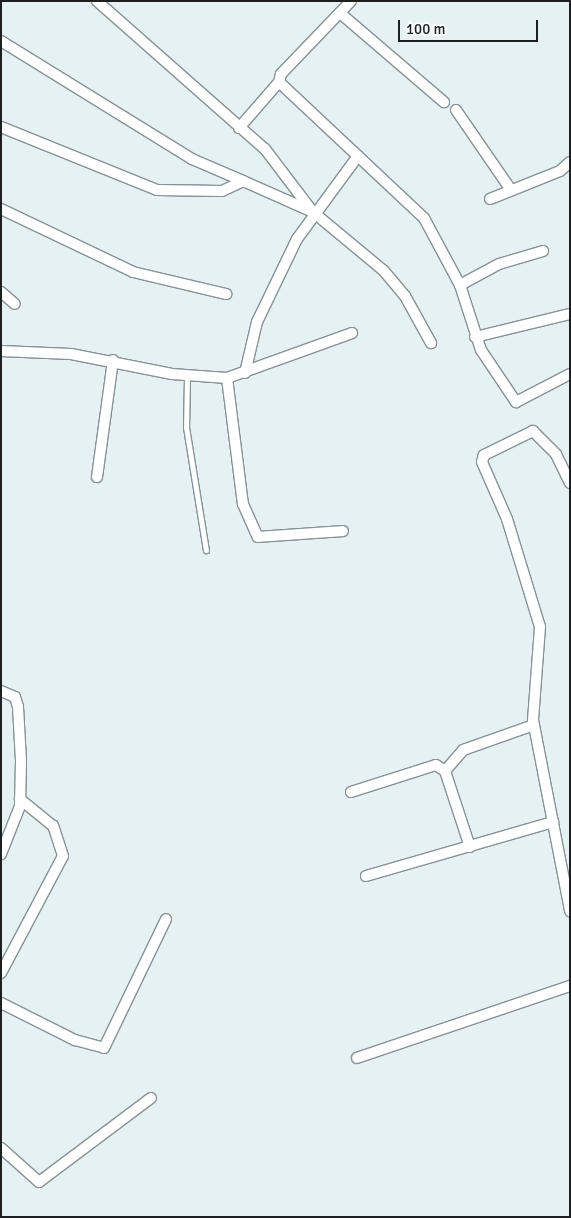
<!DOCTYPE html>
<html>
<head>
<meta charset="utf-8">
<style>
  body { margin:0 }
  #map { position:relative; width:571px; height:1218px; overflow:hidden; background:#e6f1f4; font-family:Signika,sans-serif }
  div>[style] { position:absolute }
  .roads { filter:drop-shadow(1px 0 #879295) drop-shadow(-1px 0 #879295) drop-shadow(0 1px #879295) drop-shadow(0 -1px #879295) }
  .lane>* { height:5px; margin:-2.5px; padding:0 2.5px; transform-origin:2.5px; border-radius:2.5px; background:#fff }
  .street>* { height:10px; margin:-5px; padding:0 5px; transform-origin:5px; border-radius:5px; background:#fff }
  span { translate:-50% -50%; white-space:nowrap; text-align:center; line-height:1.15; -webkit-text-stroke:4px #f8fdfe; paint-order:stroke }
  .frame { position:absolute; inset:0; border:2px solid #1c2021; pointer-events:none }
  .scale { position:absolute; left:398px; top:20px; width:140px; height:22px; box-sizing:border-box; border:2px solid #1c2021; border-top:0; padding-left:6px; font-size:15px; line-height:18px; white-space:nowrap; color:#1c2021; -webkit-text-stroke:4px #f8fdfe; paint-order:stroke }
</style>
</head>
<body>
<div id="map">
  <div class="roads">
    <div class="lane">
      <i style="left:187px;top:377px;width:50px;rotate:91.1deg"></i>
      <i style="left:186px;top:427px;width:125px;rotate:80.8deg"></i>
    </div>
    <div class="street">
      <i style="left:97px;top:1px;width:224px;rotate:41.4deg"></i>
      <i style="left:265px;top:149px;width:78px;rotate:52.8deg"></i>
      <i style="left:340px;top:13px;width:137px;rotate:40.6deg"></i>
      <i style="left:1px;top:41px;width:225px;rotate:31.7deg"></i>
      <i style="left:192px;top:159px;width:56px;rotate:23.3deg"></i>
      <i style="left:279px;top:82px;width:199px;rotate:43.2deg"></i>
      <i style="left:424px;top:218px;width:76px;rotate:61.8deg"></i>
      <i style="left:460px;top:285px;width:68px;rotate:72.1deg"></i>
      <i style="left:481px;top:350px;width:63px;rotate:56.1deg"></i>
      <i style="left:516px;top:402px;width:61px;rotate:-27.4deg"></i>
      <i style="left:456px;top:110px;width:97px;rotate:55.5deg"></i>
      <i style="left:1px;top:127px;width:168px;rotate:22deg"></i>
      <i style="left:157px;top:190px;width:65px;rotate:0.9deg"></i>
      <i style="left:222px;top:191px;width:23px;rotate:-25deg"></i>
      <i style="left:243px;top:181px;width:77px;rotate:23.9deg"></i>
      <i style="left:313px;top:212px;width:92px;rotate:39.7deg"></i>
      <i style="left:384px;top:271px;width:33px;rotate:50deg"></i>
      <i style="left:405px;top:296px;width:54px;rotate:61deg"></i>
      <i style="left:239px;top:128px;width:61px;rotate:-49deg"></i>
      <i style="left:279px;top:82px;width:8px;rotate:-76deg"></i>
      <i style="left:281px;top:74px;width:101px;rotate:-46.2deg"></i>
      <i style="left:490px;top:199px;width:75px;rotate:-21.8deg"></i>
      <i style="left:560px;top:171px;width:13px;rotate:-42deg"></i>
      <i style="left:1px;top:209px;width:146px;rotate:25.5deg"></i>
      <i style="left:133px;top:272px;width:96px;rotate:13.3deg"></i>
      <i style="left:460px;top:285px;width:44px;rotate:-28.3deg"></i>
      <i style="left:499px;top:264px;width:46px;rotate:-16.5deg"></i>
      <i style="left:1px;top:292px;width:18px;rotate:41deg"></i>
      <i style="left:475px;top:337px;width:97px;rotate:-13.7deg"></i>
      <i style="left:1px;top:351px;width:70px;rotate:2.5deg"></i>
      <i style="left:71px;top:354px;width:103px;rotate:11.2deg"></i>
      <i style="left:172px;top:374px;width:55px;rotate:4.2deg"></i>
      <i style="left:227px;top:378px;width:127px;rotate:82.8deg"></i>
      <i style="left:243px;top:504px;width:36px;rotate:66deg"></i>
      <i style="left:258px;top:537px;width:85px;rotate:-4deg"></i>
      <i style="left:245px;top:373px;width:52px;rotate:-76.8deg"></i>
      <i style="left:257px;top:322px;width:92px;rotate:-64.3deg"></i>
      <i style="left:297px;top:239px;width:103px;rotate:-53.7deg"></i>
      <i style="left:227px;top:378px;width:133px;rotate:-19.8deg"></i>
      <i style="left:97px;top:477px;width:118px;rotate:-82.2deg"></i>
      <i style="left:570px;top:483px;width:32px;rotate:-116deg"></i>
      <i style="left:556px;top:454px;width:33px;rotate:-135deg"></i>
      <i style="left:533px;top:431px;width:55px;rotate:153.9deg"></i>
      <i style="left:484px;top:455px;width:7px;rotate:106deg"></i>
      <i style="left:482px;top:462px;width:62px;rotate:66.3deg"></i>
      <i style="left:507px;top:519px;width:113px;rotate:73deg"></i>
      <i style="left:540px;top:627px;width:93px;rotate:94.3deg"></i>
      <i style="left:533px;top:720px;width:195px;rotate:79deg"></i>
      <i style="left:1px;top:691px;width:15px;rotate:23deg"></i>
      <i style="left:15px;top:697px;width:10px;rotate:73deg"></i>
      <i style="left:18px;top:707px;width:54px;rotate:86.8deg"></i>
      <i style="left:21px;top:761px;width:45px;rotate:91.3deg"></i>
      <i style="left:20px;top:806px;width:52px;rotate:111.6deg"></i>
      <i style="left:445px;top:771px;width:28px;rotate:-49deg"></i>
      <i style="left:463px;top:750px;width:75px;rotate:-19.4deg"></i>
      <i style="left:351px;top:792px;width:89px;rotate:-17.6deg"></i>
      <i style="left:436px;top:765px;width:11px;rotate:34deg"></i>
      <i style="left:445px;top:771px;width:80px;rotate:71.8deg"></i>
      <i style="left:366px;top:876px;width:195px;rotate:-16.1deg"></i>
      <i style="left:1px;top:973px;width:132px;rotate:-62.1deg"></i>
      <i style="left:63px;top:856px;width:32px;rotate:-108deg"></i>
      <i style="left:53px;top:826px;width:43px;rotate:-140.7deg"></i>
      <i style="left:1px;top:1003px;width:83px;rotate:26.6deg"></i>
      <i style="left:75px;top:1040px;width:30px;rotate:15deg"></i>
      <i style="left:104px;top:1048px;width:143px;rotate:-64.3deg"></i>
      <i style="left:357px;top:1058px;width:225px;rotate:-18.7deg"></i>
      <i style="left:1px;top:1148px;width:51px;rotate:41.8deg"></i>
      <i style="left:39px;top:1182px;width:140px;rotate:-36.9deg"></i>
    </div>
  </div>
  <div class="frame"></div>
  <div class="scale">100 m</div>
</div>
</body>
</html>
